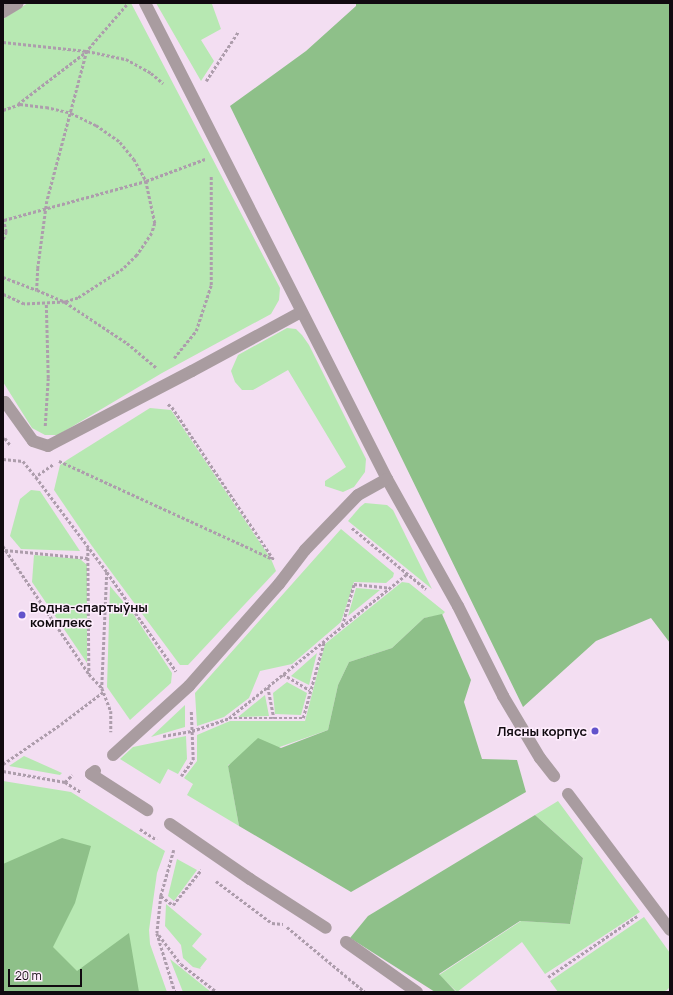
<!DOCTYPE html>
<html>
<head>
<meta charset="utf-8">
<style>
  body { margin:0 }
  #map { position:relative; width:673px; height:995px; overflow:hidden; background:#f3def2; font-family:Manrope,sans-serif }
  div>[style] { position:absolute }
  .green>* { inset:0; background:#b7e8b2 }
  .forest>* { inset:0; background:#8ec089 }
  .path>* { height:2.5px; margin-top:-1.25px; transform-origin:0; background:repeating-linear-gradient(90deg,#ad9dac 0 3px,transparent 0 5px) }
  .lane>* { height:12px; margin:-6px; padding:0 6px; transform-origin:6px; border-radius:6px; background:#a99ca0 }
  .dots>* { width:11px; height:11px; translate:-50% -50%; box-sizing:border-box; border:2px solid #feedfd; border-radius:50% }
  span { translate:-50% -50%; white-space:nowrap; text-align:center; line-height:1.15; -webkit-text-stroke:3px #feedfd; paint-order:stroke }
  .poi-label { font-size:13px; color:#110a10; font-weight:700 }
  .left { translate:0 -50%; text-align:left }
  .right { translate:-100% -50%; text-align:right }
  .frame { position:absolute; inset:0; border:4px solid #110a10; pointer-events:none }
  .scale { position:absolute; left:8px; top:969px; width:74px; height:18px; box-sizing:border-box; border:2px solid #110a10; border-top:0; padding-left:5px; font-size:12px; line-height:14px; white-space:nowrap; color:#110a10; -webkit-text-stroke:3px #feedfd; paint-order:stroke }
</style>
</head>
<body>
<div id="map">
  <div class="green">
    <i style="clip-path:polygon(28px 3px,131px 3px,280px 288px,279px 300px,271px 314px,162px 373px,58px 435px,45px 435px,32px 428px,3px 382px,3px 19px)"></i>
    <i style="clip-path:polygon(156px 3px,212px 4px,221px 29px,201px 40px,214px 61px,201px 81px)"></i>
    <i style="clip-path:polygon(287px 328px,296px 329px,302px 335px,309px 345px,366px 459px,365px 472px,354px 487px,343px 492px,325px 486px,325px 481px,346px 467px,288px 370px,253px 390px,242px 390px,235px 382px,231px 371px,238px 355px)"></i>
    <i style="clip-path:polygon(150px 408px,171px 410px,271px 559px,276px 571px,188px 665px,180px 665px,92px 546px,54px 490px,60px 465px,67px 460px)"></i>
    <i style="clip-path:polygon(31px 490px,40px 491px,80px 551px,21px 549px,10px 536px,20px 499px)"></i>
    <i style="clip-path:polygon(365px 503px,387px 505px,393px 510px,432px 589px,348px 521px,360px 507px)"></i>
    <i style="clip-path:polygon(341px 529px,394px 573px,393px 577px,386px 583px,354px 582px,341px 622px,292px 664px,260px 671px,249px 698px,224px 717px,197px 726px,195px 693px)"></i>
    <i style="clip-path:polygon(34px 555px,80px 559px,87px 565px,87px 663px,32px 582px)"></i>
    <i style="clip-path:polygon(402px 582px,409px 583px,445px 612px,442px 615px,424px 618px,392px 648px,349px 662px,338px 685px,328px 730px,228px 765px,239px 826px,187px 795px,193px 784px,184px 778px,197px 761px,197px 735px,230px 721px,305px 721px,325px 644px)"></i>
    <i style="clip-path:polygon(110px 586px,132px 612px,172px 673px,171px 683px,130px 720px,107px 687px)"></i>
    <i style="clip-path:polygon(356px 588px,380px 590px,348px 616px)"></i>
    <i style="clip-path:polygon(317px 653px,309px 685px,291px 676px)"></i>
    <i style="clip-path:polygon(287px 682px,307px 693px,301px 715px,275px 714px,273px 693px)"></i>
    <i style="clip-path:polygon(265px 695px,269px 716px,238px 717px)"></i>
    <i style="clip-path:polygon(185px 705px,185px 727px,151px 737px)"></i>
    <i style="clip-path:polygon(186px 736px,187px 759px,178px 774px,168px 769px,160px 784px,120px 759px,133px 747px)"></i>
    <i style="clip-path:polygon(24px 756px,62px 773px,60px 775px,9px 766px)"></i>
    <i style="clip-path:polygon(3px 781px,71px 792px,165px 851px,157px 873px,149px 930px,150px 944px,167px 992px,3px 992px)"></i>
    <i style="clip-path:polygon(558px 801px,640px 912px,545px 974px,522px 942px,457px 992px,439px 975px,521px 921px,570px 924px,583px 858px,535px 815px)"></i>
    <i style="clip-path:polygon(177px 859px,197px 870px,174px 901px,168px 896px)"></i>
    <i style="clip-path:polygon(166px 904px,202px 934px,192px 946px,207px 959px,200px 968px,201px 969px,193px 967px,183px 958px,181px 945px,165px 926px)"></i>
    <i style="clip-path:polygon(644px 917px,670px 953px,670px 987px,667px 990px,663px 992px,558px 992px,550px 981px)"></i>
    <i style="clip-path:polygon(170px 959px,211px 992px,183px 992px)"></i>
  </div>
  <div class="forest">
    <i style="clip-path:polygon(356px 3px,670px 3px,670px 643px,651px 618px,596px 641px,523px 707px,230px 106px,306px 51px,356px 6px)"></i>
    <i style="clip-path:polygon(442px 614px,471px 680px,464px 702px,482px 759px,517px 760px,526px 792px,351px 892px,239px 826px,228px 766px,258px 738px,281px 748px,328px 730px,338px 685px,349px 662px,392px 648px,424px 618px)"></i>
    <i style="clip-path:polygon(535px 815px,583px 858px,570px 924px,520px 921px,439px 974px,456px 992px,435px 992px,350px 938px,368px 916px)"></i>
    <i style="clip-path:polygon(62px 838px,91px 846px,75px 903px,53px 947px,77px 971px,129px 933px,139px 992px,3px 992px,3px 864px)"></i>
  </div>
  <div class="path">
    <i style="left:127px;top:5px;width:61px;rotate:131deg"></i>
    <i style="left:87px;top:51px;width:155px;rotate:104.9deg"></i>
    <i style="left:47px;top:201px;width:68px;rotate:97.7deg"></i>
    <i style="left:38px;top:268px;width:22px;rotate:93deg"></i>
    <i style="left:37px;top:290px;width:30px;rotate:23deg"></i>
    <i style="left:65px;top:302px;width:74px;rotate:33.5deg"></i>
    <i style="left:127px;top:343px;width:39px;rotate:40deg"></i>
    <i style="left:3px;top:42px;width:84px;rotate:6.1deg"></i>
    <i style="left:87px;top:51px;width:40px;rotate:12deg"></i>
    <i style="left:126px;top:59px;width:29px;rotate:29deg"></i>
    <i style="left:151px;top:73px;width:16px;rotate:40deg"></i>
    <i style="left:206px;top:81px;width:59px;rotate:-56.9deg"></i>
    <i style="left:18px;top:104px;width:87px;rotate:-37.5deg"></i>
    <i style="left:3px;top:110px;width:18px;rotate:-19deg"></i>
    <i style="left:20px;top:104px;width:26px;rotate:7deg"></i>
    <i style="left:46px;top:107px;width:26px;rotate:13deg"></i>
    <i style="left:71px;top:113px;width:28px;rotate:26deg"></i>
    <i style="left:96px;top:125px;width:29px;rotate:35deg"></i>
    <i style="left:120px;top:142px;width:22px;rotate:51deg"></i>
    <i style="left:134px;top:159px;width:25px;rotate:61deg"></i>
    <i style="left:146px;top:181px;width:43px;rotate:77.9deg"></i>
    <i style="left:155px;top:223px;width:10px;rotate:107deg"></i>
    <i style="left:152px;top:233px;width:27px;rotate:124deg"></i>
    <i style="left:137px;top:255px;width:20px;rotate:135deg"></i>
    <i style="left:123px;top:269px;width:54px;rotate:147.2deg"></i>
    <i style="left:78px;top:298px;width:14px;rotate:163deg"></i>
    <i style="left:65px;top:302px;width:41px;rotate:177.2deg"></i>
    <i style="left:24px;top:304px;width:23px;rotate:-155deg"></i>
    <i style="left:4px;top:220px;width:147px;rotate:-15.4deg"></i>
    <i style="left:146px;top:181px;width:63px;rotate:-20.4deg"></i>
    <i style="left:3px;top:239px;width:8px;rotate:-67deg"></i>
    <i style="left:6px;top:232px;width:13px;rotate:-103deg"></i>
    <i style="left:3px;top:277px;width:36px;rotate:21deg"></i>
    <i style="left:174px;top:358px;width:35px;rotate:-51deg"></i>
    <i style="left:196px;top:331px;width:48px;rotate:-71.9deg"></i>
    <i style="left:211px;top:285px;width:109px;rotate:-90deg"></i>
    <i style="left:168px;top:404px;width:5px;rotate:37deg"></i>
    <i style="left:172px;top:407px;width:184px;rotate:56.3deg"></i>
    <i style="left:45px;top:426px;width:48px;rotate:-86.4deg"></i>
    <i style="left:48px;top:378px;width:75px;rotate:-91.5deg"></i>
    <i style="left:3px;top:439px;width:2px;rotate:-27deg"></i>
    <i style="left:5px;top:438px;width:10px;rotate:53deg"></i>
    <i style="left:3px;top:459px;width:20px;rotate:6deg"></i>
    <i style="left:23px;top:461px;width:21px;rotate:51deg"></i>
    <i style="left:59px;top:461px;width:235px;rotate:24.6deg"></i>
    <i style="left:53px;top:465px;width:21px;rotate:145deg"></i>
    <i style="left:36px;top:477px;width:119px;rotate:53.2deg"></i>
    <i style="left:107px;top:572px;width:121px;rotate:55.1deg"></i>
    <i style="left:352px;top:528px;width:96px;rotate:39.5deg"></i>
    <i style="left:3px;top:546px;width:154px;rotate:56.1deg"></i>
    <i style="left:88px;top:548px;width:126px;rotate:89.5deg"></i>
    <i style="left:89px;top:674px;width:19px;rotate:47deg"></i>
    <i style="left:5px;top:550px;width:83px;rotate:5.5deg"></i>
    <i style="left:107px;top:572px;width:116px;rotate:92.5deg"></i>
    <i style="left:102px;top:688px;width:25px;rotate:69deg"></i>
    <i style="left:111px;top:711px;width:21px;rotate:90deg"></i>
    <i style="left:342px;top:626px;width:44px;rotate:-74.1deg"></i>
    <i style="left:354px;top:584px;width:36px;rotate:6deg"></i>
    <i style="left:283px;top:674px;width:31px;rotate:31deg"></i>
    <i style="left:268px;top:687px;width:32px;rotate:79deg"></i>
    <i style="left:229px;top:718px;width:74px"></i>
    <i style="left:303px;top:718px;width:79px;rotate:-74.6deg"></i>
    <i style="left:163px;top:736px;width:29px;rotate:-10deg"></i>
    <i style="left:192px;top:731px;width:39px;rotate:-19deg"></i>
    <i style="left:229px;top:718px;width:229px;rotate:-39deg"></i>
    <i style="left:3px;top:764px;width:70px;rotate:-34.6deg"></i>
    <i style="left:61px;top:724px;width:53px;rotate:-37.3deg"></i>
    <i style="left:3px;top:771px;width:63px;rotate:10.1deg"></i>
    <i style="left:65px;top:782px;width:19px;rotate:32deg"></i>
    <i style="left:181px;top:776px;width:20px;rotate:-53deg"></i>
    <i style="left:193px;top:760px;width:50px;rotate:-92.3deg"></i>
    <i style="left:65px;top:782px;width:10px;rotate:-45deg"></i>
    <i style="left:140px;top:829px;width:20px;rotate:33deg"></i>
    <i style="left:174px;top:850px;width:48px;rotate:105.8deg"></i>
    <i style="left:161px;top:896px;width:37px;rotate:96deg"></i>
    <i style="left:157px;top:933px;width:62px;rotate:73deg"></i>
    <i style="left:216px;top:881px;width:70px;rotate:36.9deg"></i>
    <i style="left:272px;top:923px;width:11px;rotate:5deg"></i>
    <i style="left:161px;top:896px;width:15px;rotate:37deg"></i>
    <i style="left:173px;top:905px;width:45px;rotate:-51.3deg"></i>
    <i style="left:287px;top:927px;width:102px;rotate:39.8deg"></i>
    <i style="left:159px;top:935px;width:36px;rotate:53deg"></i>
    <i style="left:181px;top:964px;width:46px;rotate:37.9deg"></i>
    <i style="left:548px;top:977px;width:108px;rotate:-34.4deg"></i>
  </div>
  <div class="lane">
    <i style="left:145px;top:3px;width:534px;rotate:63.05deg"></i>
    <i style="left:387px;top:479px;width:145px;rotate:60.8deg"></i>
    <i style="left:458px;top:606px;width:101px;rotate:63.4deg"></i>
    <i style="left:503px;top:696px;width:72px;rotate:59.2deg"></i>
    <i style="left:540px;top:758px;width:23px;rotate:52deg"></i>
    <i style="left:3px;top:12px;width:17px;rotate:-31deg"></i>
    <i style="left:3px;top:403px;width:2px;rotate:-27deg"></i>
    <i style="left:5px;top:402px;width:48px;rotate:54.3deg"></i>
    <i style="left:33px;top:441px;width:16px;rotate:18deg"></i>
    <i style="left:48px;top:446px;width:162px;rotate:-27.5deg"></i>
    <i style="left:192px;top:371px;width:124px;rotate:-28.4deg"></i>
    <i style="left:113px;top:755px;width:103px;rotate:-42.2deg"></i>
    <i style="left:189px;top:686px;width:136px;rotate:-48.6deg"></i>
    <i style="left:279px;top:584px;width:43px;rotate:-52.6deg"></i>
    <i style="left:305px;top:550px;width:76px;rotate:-46.1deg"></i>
    <i style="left:358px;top:495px;width:33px;rotate:-29deg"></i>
    <i style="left:95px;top:771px;width:5px;rotate:143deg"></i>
    <i style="left:91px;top:774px;width:67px;rotate:32.7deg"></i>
    <i style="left:568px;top:794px;width:170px;rotate:53.1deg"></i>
    <i style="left:170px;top:824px;width:97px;rotate:34.5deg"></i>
    <i style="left:250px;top:879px;width:90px;rotate:32.8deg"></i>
    <i style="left:346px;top:942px;width:87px;rotate:35.2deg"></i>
  </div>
  <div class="dots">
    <i style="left:22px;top:615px;background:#6253cb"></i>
    <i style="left:595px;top:731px;background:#6253cb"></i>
  </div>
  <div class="poi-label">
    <span class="left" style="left:30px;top:615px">Водна-спартыўны<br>комплекс</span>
    <span class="right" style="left:587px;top:731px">Лясны корпус</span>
  </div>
  <div class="frame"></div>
  <div class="scale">20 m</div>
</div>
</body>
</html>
